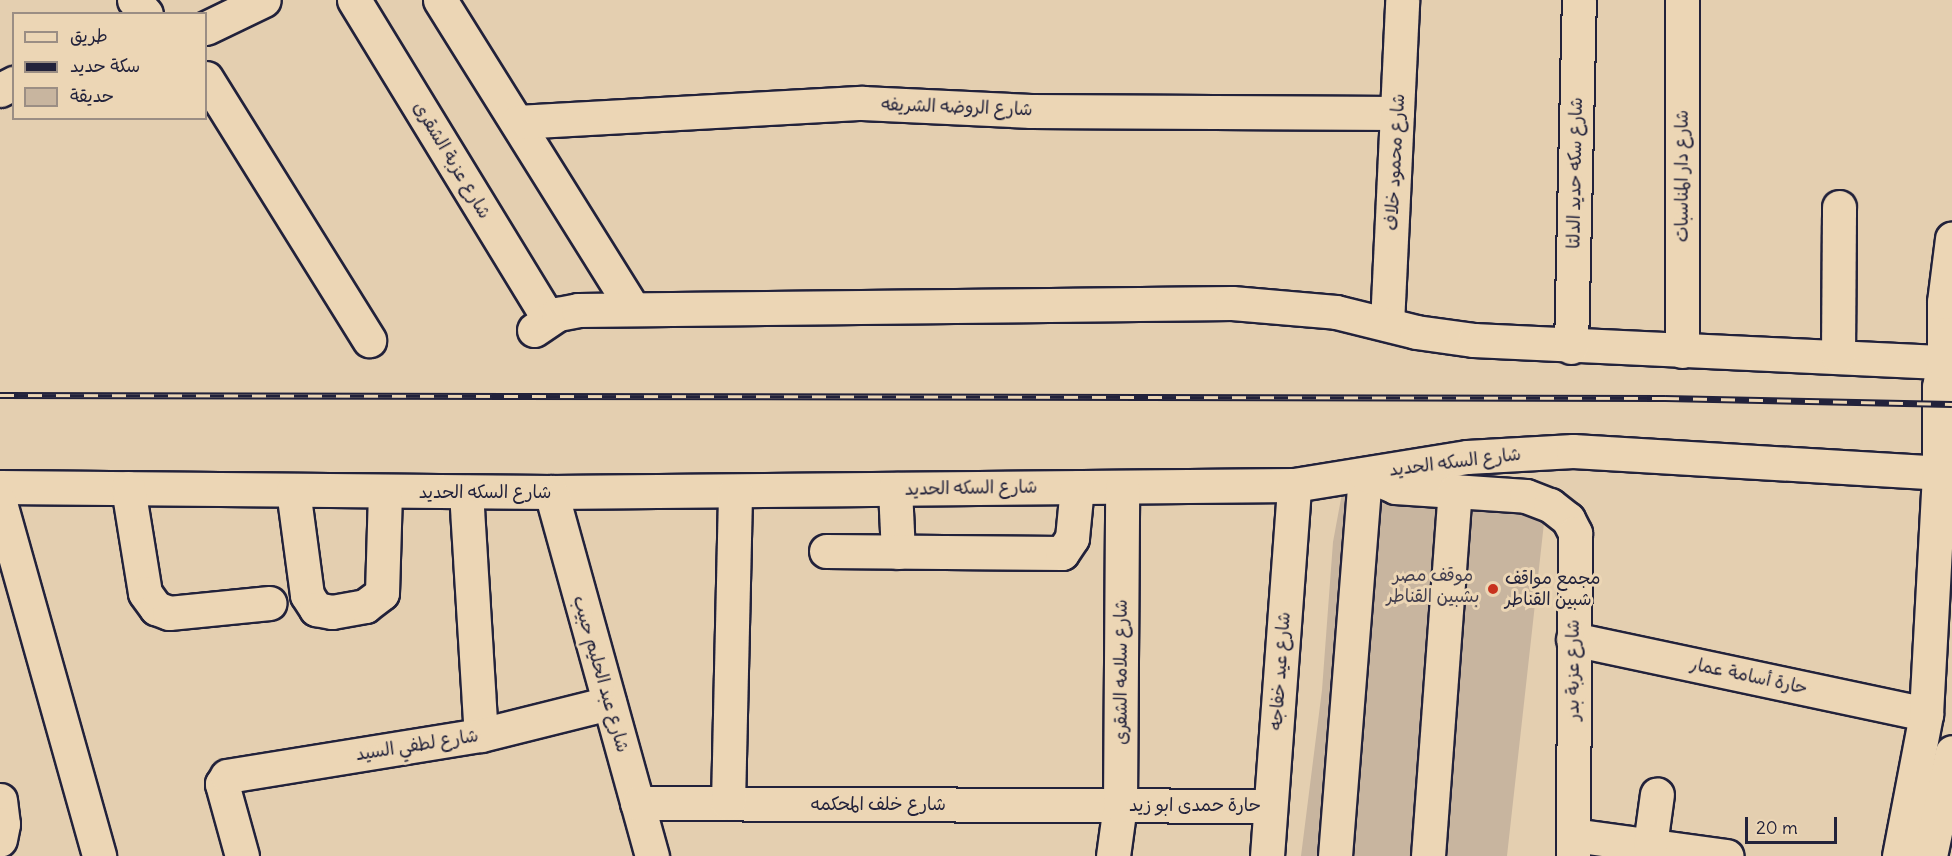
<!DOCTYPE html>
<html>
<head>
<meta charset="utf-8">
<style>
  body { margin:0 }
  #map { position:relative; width:1952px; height:856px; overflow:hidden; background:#e4cfb0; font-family:Delius,"Playpen Sans Arabic",sans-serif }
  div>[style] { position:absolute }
  .green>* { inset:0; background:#c8b59f }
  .roads { filter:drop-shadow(2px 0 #22223b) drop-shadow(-2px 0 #22223b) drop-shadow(0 2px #22223b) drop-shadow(0 -2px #22223b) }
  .minor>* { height:33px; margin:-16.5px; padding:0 16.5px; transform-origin:16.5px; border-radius:16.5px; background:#ecd6b5 }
  .rail>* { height:7px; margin-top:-3.5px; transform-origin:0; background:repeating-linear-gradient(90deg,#ecd6b5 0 14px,#22223b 0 28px); box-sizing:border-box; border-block:2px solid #22223b }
  .dots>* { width:16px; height:16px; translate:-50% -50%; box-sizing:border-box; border:3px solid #ecd6b5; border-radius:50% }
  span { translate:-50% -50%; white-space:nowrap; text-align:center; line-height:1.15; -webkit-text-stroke:6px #ecd6b5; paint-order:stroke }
  .street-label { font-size:18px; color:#22223b }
  .park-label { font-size:18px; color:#433f4f }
  .poi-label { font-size:18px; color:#22223b }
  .left { translate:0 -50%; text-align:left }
  .legend { position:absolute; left:12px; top:12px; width:195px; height:108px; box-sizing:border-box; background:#ecd6b5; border:2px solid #9b8e84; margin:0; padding:8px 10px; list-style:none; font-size:18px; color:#22223b }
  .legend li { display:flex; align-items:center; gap:12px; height:30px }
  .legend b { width:30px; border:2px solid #9b8e84 }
  .scale { position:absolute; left:1745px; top:817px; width:92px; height:27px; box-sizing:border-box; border:3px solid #22223b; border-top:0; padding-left:8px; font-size:18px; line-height:21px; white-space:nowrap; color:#22223b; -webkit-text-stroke:4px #ecd6b5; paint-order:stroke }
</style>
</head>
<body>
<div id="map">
  <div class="green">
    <i style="clip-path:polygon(1345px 477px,1548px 487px,1507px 856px,1301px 856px,1322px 690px,1333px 542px)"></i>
  </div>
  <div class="roads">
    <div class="minor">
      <i style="left:134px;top:0;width:18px;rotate:49deg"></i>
      <i style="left:354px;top:0;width:374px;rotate:58.6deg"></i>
      <i style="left:440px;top:0;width:364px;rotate:58deg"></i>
      <i style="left:206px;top:28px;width:64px;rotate:-25.8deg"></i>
      <i style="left:206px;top:78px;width:309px;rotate:58.1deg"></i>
      <i style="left:0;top:90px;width:16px;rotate:-27deg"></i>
      <i style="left:517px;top:122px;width:346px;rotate:-3.2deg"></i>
      <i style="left:862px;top:103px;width:169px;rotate:2.7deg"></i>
      <i style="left:1031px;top:111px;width:366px;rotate:0.3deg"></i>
      <i style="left:1387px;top:324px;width:324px;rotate:-87.3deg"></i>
      <i style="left:534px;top:330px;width:29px;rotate:-34deg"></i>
      <i style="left:558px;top:314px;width:20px;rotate:-11deg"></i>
      <i style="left:578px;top:310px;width:654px;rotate:-0.61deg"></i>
      <i style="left:1232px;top:303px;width:104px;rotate:4.9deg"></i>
      <i style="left:1336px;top:312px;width:82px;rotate:14deg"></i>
      <i style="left:1416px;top:332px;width:59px;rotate:7.9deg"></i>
      <i style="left:1474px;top:340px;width:471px;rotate:2.7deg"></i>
      <i style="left:1571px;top:347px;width:347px;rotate:-88.7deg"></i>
      <i style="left:1682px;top:351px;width:351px;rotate:-90deg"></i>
      <i style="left:1838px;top:356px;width:149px;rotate:-89.6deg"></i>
      <i style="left:0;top:487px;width:551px;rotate:0.52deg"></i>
      <i style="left:551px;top:492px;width:743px;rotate:-0.54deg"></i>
      <i style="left:1294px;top:485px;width:175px;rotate:-9.2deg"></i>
      <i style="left:1467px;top:457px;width:106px;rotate:-3.2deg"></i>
      <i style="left:1573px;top:451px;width:367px;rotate:3.4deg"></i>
      <i style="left:128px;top:488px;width:106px;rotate:80.8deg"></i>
      <i style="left:145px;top:593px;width:19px;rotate:54deg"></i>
      <i style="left:156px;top:608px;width:14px;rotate:21deg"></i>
      <i style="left:169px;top:613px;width:101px;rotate:-5.7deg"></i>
      <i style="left:895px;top:489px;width:63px;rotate:87.3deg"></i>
      <i style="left:293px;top:490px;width:106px;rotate:82.4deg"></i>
      <i style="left:307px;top:595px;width:17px;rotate:57deg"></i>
      <i style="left:316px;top:609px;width:16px;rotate:11deg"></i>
      <i style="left:332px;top:612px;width:34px;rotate:-10deg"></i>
      <i style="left:365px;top:606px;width:21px;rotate:-37deg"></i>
      <i style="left:382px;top:593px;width:102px;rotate:-88.3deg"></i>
      <i style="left:466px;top:492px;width:243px;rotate:86.5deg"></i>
      <i style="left:551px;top:492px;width:378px;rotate:74.5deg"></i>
      <i style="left:0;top:503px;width:367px;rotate:74.3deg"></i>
      <i style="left:826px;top:551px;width:236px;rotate:0.5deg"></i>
      <i style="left:1062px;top:553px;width:18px;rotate:-56deg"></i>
      <i style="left:1072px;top:538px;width:51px;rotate:-84.4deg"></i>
      <i style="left:1573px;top:639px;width:361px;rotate:12deg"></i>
      <i style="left:0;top:800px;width:24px;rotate:83deg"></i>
      <i style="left:3px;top:824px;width:16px;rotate:101deg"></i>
      <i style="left:637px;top:803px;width:633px;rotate:0.27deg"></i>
      <i style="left:728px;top:803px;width:312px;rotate:-88.7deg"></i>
      <i style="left:1573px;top:835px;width:155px;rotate:7.8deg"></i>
      <i style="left:1650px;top:845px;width:51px;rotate:-82.2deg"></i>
      <i style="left:242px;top:856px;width:75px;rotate:-105.5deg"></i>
      <i style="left:222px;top:784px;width:9px;rotate:-58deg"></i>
      <i style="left:227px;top:776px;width:257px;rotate:-9.2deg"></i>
      <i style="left:481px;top:735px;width:132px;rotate:-14deg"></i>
      <i style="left:1113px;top:856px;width:51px;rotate:-82.2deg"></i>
      <i style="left:1120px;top:805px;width:318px;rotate:-89.6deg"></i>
      <i style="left:1267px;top:856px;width:372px;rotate:-85.8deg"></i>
      <i style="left:1335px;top:856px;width:383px;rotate:-85.5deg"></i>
      <i style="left:1365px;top:474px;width:33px;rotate:23deg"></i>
      <i style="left:1395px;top:487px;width:131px;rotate:3.9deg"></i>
      <i style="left:1526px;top:496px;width:26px;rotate:21deg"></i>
      <i style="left:1550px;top:505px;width:23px;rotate:38deg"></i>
      <i style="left:1568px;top:519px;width:16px;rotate:63deg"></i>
      <i style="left:1575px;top:533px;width:323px;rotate:90.4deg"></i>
      <i style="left:1428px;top:856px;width:366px;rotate:-85.8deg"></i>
      <i style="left:1899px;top:856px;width:145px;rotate:-79.2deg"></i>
      <i style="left:1926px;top:714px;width:241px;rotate:-86.9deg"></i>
      <i style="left:1939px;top:473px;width:86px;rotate:-90deg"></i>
      <i style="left:1939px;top:387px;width:25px;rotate:-79deg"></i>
      <i style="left:1944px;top:362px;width:60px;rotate:-90deg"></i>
      <i style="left:1944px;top:302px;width:64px;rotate:-82.8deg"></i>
      <i style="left:1930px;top:856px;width:106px;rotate:-78.1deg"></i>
    </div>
  </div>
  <div class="rail">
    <i style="left:0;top:395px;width:1665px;rotate:0.1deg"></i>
    <i style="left:1665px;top:398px;width:287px;rotate:1.2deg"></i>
  </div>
  <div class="dots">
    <i style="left:1493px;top:589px;background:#c8321e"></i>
  </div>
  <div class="street-label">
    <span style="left:957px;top:107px;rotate:2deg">شارع الروضه الشريفه</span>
    <span style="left:452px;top:160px;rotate:59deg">شارع عزبة الشقرى</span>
    <span style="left:1395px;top:162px;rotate:-87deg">شارع محمود خلاف</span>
    <span style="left:1575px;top:173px;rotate:-89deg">شارع سكه حديد الدلتا</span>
    <span style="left:1682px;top:176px;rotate:-90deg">شارع دار المناسبات</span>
    <span style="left:1455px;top:462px;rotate:-7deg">شارع السكه الحديد</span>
    <span style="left:971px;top:488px;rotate:-1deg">شارع السكه الحديد</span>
    <span style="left:485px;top:492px">شارع السكه الحديد</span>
    <span style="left:1573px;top:670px;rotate:-90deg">شارع عزبة بدر</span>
    <span style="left:1280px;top:671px;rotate:-86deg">شارع عيد خفاجه</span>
    <span style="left:1121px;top:672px;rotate:-90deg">شارع سلامه الشقرى</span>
    <span style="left:601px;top:674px;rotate:74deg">شارع عبد الحليم حبيب</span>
    <span style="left:1749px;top:676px;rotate:12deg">حارة أسامة عمار</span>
    <span style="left:417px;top:745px;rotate:-9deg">شارع لطفي السيد</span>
    <span style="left:878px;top:804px">شارع خلف المحكمه</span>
    <span style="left:1195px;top:805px">حارة حمدى ابو زيد</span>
  </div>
  <div class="park-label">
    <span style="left:1433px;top:586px">موقف مصر<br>بشبين القناطر</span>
  </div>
  <div class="poi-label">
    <span class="left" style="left:1505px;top:589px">مجمع مواقف<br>شبين القناطر</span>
  </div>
  <ul class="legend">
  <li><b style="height:8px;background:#ecd6b5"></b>طريق</li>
  <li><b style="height:8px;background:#22223b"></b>سكة حديد</li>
  <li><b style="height:16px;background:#c8b59f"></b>حديقة</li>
  </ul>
  <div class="scale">20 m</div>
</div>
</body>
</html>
